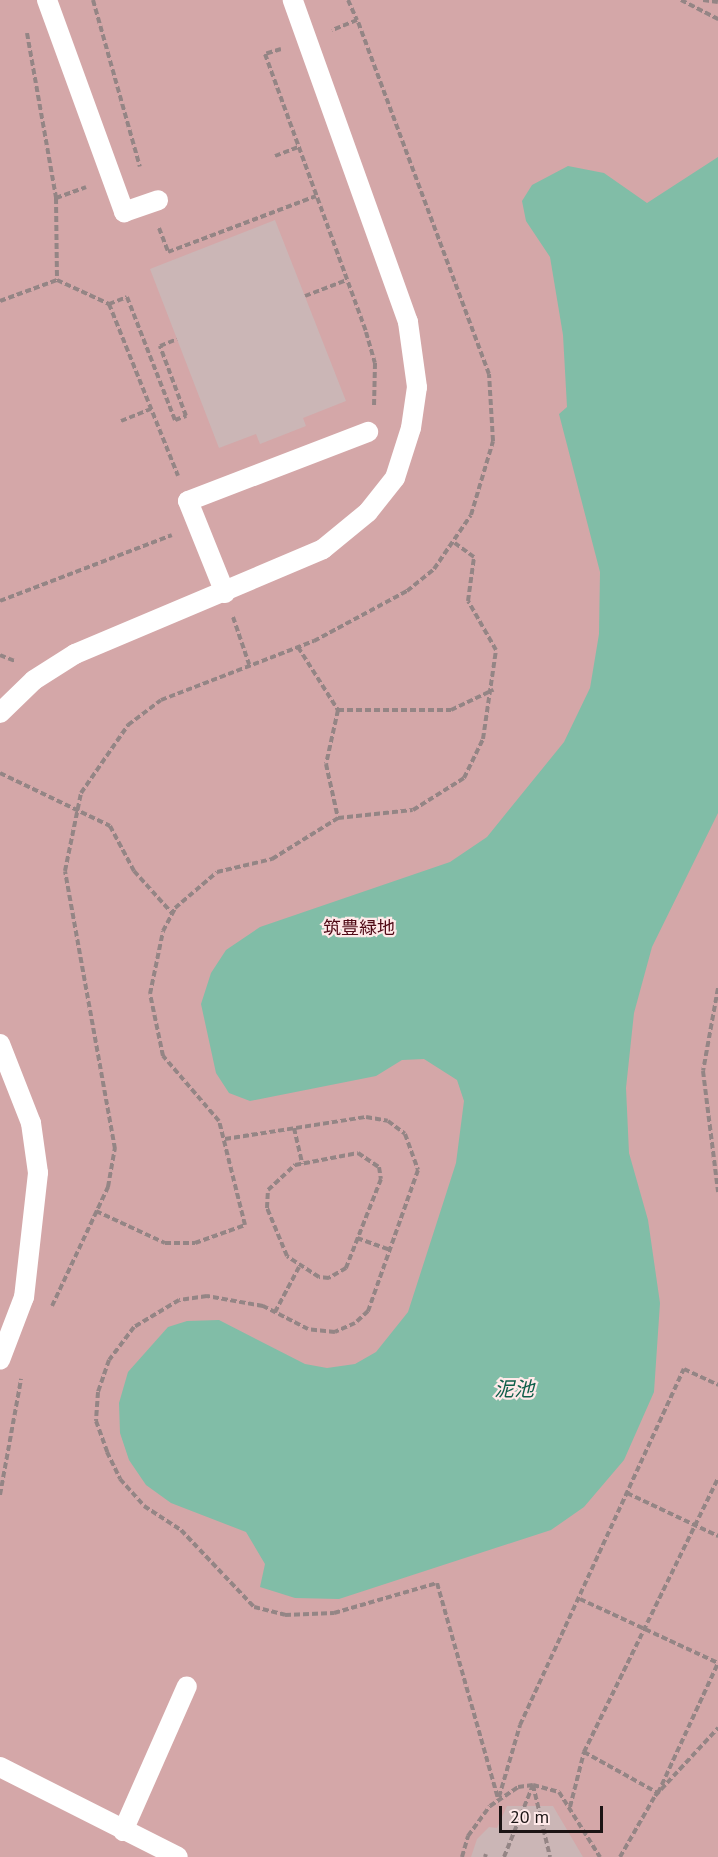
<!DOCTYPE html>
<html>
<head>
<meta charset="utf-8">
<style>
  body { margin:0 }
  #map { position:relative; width:718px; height:1857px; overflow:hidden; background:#f2dcdc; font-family:"PT Sans","Noto Sans JP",sans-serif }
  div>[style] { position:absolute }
  .green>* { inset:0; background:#d4a7a8; transform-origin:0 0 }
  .water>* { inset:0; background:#81bda7 }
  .building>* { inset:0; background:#cbb6b6 }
  .path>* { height:4px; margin-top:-2px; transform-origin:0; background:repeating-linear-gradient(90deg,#948585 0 6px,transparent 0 9px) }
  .lane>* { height:20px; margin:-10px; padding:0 10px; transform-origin:10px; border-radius:10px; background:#fff }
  span { translate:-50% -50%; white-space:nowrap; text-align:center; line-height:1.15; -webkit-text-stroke:4.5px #ffe9e9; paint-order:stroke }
  .park-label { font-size:18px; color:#500a16 }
  .water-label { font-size:20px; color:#0f5e49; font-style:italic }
  .scale { position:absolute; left:499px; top:1806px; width:104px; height:27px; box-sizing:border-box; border:3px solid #1b1414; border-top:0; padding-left:8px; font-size:18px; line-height:21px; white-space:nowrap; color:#1b1414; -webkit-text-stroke:4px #ffe9e9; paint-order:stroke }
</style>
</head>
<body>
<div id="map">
  <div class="green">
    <i style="left:0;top:0;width:718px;height:1857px"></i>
  </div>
  <div class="water">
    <i style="clip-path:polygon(718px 157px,718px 813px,652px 947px,634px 1013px,626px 1088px,629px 1153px,648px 1220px,660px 1303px,654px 1392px,624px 1460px,584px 1507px,551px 1530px,339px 1599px,295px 1598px,260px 1587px,265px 1564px,246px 1532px,171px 1503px,146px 1485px,129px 1460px,120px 1433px,119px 1403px,128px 1372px,168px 1327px,187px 1321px,219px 1320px,305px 1364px,327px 1368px,355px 1364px,376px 1352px,408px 1312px,456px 1163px,464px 1101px,457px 1080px,424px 1059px,402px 1060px,376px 1076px,250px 1101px,229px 1093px,216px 1073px,201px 1004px,211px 973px,226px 950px,260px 927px,450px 862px,487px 837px,564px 742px,590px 688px,599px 634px,600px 572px,559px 414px,567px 407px,563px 335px,550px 257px,526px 221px,522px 201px,532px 185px,568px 166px,604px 173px,647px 203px)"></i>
  </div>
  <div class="building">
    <i style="clip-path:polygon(275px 220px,346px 401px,303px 418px,306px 426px,260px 444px,256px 434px,219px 448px,150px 269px)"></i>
    <i style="clip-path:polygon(507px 1806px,553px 1806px,583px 1857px,471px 1857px,477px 1839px,489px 1827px,497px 1828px)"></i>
  </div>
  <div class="path">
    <i style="left:93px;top:0;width:173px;rotate:74.3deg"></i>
    <i style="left:348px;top:0;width:22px;rotate:66deg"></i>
    <i style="left:681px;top:0;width:42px;rotate:27.2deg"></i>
    <i style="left:703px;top:0;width:15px;rotate:8deg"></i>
    <i style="left:27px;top:33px;width:168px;rotate:80deg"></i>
    <i style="left:56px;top:198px;width:82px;rotate:89.3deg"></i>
    <i style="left:281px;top:49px;width:17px;rotate:163deg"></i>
    <i style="left:265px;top:54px;width:296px;rotate:70deg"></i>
    <i style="left:366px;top:332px;width:32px;rotate:74deg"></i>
    <i style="left:375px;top:363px;width:43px;rotate:91.3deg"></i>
    <i style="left:275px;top:156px;width:26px;rotate:-21deg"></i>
    <i style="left:56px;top:198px;width:32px;rotate:-20deg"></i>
    <i style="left:159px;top:228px;width:26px;rotate:69deg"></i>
    <i style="left:168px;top:252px;width:158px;rotate:-20.7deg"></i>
    <i style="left:305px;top:296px;width:45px;rotate:-20.9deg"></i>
    <i style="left:0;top:301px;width:61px;rotate:-20.2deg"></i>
    <i style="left:57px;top:280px;width:57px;rotate:24.8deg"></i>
    <i style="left:109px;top:304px;width:19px;rotate:-21deg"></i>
    <i style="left:127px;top:297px;width:132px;rotate:68.7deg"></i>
    <i style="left:175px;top:420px;width:12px;rotate:-20deg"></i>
    <i style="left:186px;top:416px;width:75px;rotate:-110.4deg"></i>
    <i style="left:160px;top:346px;width:18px;rotate:-22deg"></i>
    <i style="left:109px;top:304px;width:185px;rotate:68.1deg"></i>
    <i style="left:121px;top:421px;width:32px;rotate:-22deg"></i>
    <i style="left:0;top:601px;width:184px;rotate:-21deg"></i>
    <i style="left:233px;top:617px;width:50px;rotate:71.2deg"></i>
    <i style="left:298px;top:647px;width:75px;rotate:57.6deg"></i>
    <i style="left:338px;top:710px;width:55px;rotate:102.5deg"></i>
    <i style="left:326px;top:764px;width:55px;rotate:77.5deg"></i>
    <i style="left:0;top:655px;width:16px;rotate:22deg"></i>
    <i style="left:338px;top:710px;width:113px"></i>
    <i style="left:451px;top:710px;width:47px;rotate:-25.5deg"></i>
    <i style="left:0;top:773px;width:122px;rotate:25.7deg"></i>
    <i style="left:110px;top:826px;width:51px;rotate:61.9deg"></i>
    <i style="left:134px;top:871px;width:57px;rotate:47.9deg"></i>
    <i style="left:718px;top:988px;width:84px;rotate:100.2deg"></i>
    <i style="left:703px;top:1071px;width:122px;rotate:82.9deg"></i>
    <i style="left:294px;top:1128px;width:37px;rotate:77deg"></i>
    <i style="left:225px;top:1139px;width:143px;rotate:-8.9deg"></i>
    <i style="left:366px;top:1117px;width:22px;rotate:10deg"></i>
    <i style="left:388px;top:1121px;width:21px;rotate:37deg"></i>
    <i style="left:405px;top:1134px;width:38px;rotate:70deg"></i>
    <i style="left:418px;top:1170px;width:150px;rotate:109.5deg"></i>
    <i style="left:368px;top:1311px;width:18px;rotate:137deg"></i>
    <i style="left:355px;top:1323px;width:22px;rotate:156deg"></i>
    <i style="left:335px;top:1332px;width:27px;rotate:-174deg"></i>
    <i style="left:308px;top:1329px;width:51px;rotate:-152.9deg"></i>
    <i style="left:263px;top:1306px;width:57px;rotate:-169.9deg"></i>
    <i style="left:207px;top:1296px;width:28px;rotate:172deg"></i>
    <i style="left:179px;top:1300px;width:52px;rotate:149deg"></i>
    <i style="left:134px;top:1327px;width:41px;rotate:127.1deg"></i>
    <i style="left:109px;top:1360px;width:34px;rotate:109deg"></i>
    <i style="left:98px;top:1392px;width:29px;rotate:94deg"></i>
    <i style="left:96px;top:1421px;width:33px;rotate:70deg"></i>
    <i style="left:107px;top:1452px;width:30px;rotate:64deg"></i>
    <i style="left:120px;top:1479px;width:36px;rotate:48deg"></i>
    <i style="left:144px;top:1506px;width:44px;rotate:33deg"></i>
    <i style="left:181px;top:1530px;width:106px;rotate:46.5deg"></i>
    <i style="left:254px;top:1607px;width:32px;rotate:14deg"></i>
    <i style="left:285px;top:1615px;width:49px;rotate:-2.3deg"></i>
    <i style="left:334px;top:1613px;width:107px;rotate:-16.2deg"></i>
    <i style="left:437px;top:1583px;width:223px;rotate:74.2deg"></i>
    <i style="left:358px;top:1153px;width:25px;rotate:34deg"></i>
    <i style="left:379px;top:1167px;width:12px;rotate:81deg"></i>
    <i style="left:381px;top:1179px;width:96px;rotate:111.5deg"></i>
    <i style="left:346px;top:1268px;width:20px;rotate:150deg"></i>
    <i style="left:329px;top:1278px;width:10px;rotate:-174deg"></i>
    <i style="left:319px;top:1277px;width:38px;rotate:-147deg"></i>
    <i style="left:287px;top:1256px;width:52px;rotate:-112.6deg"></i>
    <i style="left:267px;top:1208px;width:18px;rotate:-87deg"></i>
    <i style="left:268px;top:1190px;width:37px;rotate:-43deg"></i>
    <i style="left:295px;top:1165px;width:64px;rotate:-10.8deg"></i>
    <i style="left:96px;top:1211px;width:76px;rotate:24.9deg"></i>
    <i style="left:165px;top:1243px;width:30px"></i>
    <i style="left:195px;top:1243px;width:53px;rotate:-19.8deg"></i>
    <i style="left:245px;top:1225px;width:107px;rotate:-104deg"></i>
    <i style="left:219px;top:1121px;width:86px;rotate:-130.7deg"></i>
    <i style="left:163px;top:1056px;width:63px;rotate:-101.8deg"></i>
    <i style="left:150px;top:994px;width:64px;rotate:-78.3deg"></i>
    <i style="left:163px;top:931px;width:26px;rotate:-62deg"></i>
    <i style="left:175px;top:908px;width:55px;rotate:-40.6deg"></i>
    <i style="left:217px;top:872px;width:57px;rotate:-13.3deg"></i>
    <i style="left:272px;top:859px;width:78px;rotate:-31.8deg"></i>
    <i style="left:338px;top:818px;width:75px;rotate:-6.1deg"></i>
    <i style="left:413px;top:810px;width:60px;rotate:-32.1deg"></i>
    <i style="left:464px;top:778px;width:43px;rotate:-64deg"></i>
    <i style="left:483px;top:739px;width:90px;rotate:-81.7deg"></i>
    <i style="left:496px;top:650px;width:56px;rotate:-119.7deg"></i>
    <i style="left:468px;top:601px;width:44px;rotate:-82.2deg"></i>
    <i style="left:474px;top:557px;width:24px;rotate:-144deg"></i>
    <i style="left:357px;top:1238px;width:35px;rotate:20deg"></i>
    <i style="left:52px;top:1306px;width:132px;rotate:-64.8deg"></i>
    <i style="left:108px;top:1187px;width:39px;rotate:-80deg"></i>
    <i style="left:115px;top:1149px;width:282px;rotate:-100.2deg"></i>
    <i style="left:65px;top:871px;width:80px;rotate:-78.4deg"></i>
    <i style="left:81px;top:793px;width:83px;rotate:-55.3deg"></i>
    <i style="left:128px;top:725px;width:41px;rotate:-37.1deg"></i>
    <i style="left:161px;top:700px;width:164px;rotate:-21.1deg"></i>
    <i style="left:314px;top:641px;width:106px;rotate:-28.3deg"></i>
    <i style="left:407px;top:591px;width:35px;rotate:-39deg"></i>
    <i style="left:434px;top:569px;width:65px;rotate:-55.6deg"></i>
    <i style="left:471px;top:515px;width:77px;rotate:-73.4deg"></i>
    <i style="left:493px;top:441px;width:67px;rotate:-93.4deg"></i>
    <i style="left:489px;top:374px;width:378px;rotate:-110.4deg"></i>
    <i style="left:357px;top:20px;width:27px;rotate:158deg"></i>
    <i style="left:275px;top:1312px;width:51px;rotate:-61.9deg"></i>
    <i style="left:627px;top:1493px;width:101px;rotate:25.3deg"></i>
    <i style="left:0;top:1495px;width:118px;rotate:-79.7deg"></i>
    <i style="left:580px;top:1599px;width:152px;rotate:24.9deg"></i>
    <i style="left:584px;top:1752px;width:85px;rotate:29deg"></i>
    <i style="left:658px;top:1793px;width:143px;rotate:-65.2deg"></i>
    <i style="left:533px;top:1785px;width:74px;rotate:76.7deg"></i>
    <i style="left:499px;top:1797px;width:75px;rotate:-73.7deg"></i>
    <i style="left:520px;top:1725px;width:392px;rotate:-65.3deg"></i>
    <i style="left:684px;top:1369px;width:38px;rotate:25deg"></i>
    <i style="left:570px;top:1807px;width:57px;rotate:-75.7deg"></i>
    <i style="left:584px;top:1752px;width:304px;rotate:-63.9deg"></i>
    <i style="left:462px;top:1857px;width:22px;rotate:-74deg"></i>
    <i style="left:468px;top:1836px;width:37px;rotate:-54deg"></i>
    <i style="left:490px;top:1806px;width:34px;rotate:-34deg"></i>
    <i style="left:518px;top:1787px;width:15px;rotate:-8deg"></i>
    <i style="left:533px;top:1785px;width:27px;rotate:15deg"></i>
    <i style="left:559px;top:1792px;width:77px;rotate:57.8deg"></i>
    <i style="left:485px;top:1857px;width:3px;rotate:-72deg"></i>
    <i style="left:504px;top:1857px;width:78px;rotate:-68.1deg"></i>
    <i style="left:620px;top:1857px;width:70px;rotate:-60.2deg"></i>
    <i style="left:655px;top:1796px;width:93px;rotate:-47.2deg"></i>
  </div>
  <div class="lane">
    <i style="left:47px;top:0;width:226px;rotate:70deg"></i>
    <i style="left:124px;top:212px;width:36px;rotate:-19deg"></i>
    <i style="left:225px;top:593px;width:99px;rotate:-111.9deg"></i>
    <i style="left:188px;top:501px;width:193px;rotate:-21deg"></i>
    <i style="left:0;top:713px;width:47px;rotate:-44.1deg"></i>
    <i style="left:34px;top:680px;width:49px;rotate:-32.4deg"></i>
    <i style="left:75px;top:654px;width:269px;rotate:-22.9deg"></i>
    <i style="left:323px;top:549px;width:58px;rotate:-39.4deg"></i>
    <i style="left:368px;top:512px;width:43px;rotate:-51.5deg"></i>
    <i style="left:395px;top:478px;width:52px;rotate:-72.3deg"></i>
    <i style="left:411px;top:428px;width:41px;rotate:-81.7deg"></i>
    <i style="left:417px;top:387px;width:66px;rotate:-97.9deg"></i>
    <i style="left:408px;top:322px;width:342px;rotate:-109.7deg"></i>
    <i style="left:0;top:1044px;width:85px;rotate:68.6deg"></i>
    <i style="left:31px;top:1123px;width:50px;rotate:82deg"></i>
    <i style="left:38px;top:1173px;width:125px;rotate:96.4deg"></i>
    <i style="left:24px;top:1297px;width:67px;rotate:110.9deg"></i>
    <i style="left:0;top:1767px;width:199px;rotate:26.8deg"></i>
    <i style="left:123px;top:1831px;width:158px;rotate:-66.2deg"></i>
  </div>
  <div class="park-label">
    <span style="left:359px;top:928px">筑豊緑地</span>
  </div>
  <div class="water-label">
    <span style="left:514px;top:1389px">泥池</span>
  </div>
  <div class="scale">20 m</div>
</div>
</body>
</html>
